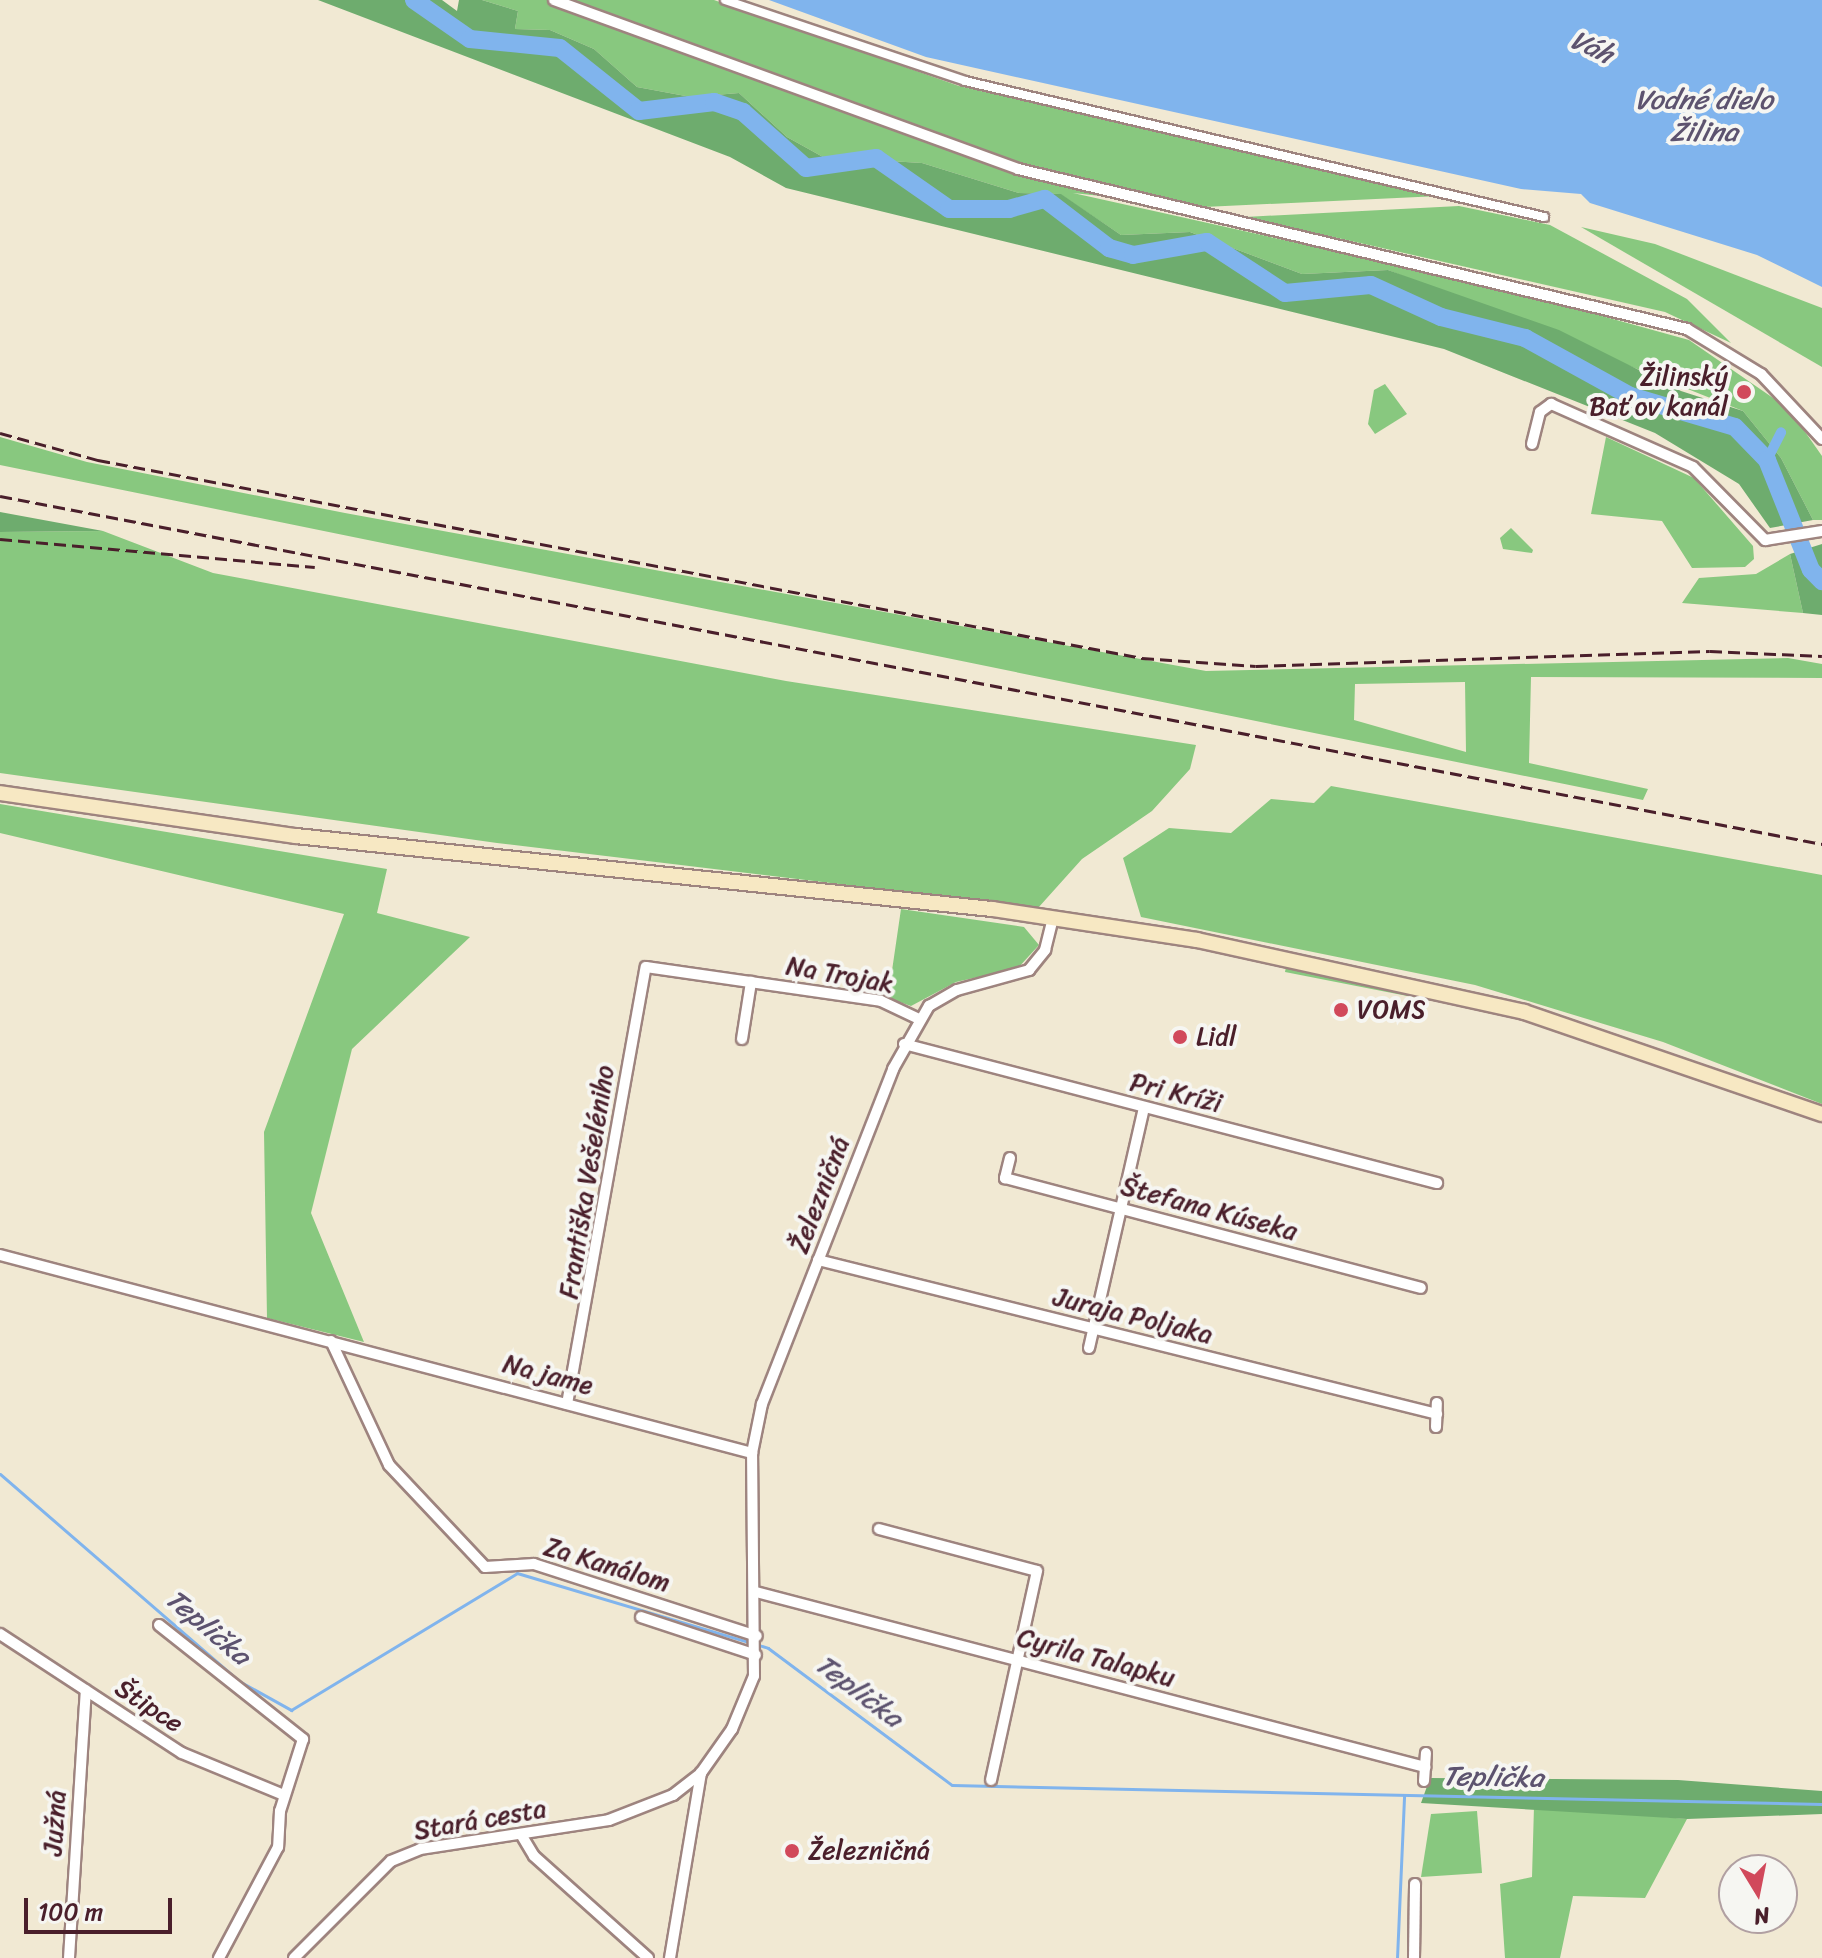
<!DOCTYPE html>
<html>
<head>
<meta charset="utf-8">
<style>
  body { margin:0 }
  #map { position:relative; width:1822px; height:1958px; overflow:hidden; background:#f1e9d3; font-family:Sriracha,sans-serif }
  div>[style] { position:absolute }
  .green>* { inset:0; background:#88c87f }
  .forest>* { inset:0; background:#6eac6e }
  .water>* { inset:0; background:#80b4ed }
  .stream>* { height:3px; margin:-1.5px; padding:0 1.5px; transform-origin:1.5px; border-radius:1.5px; background:#80b4ed }
  .canal>* { height:10px; margin:-5px; padding:0 5px; transform-origin:5px; border-radius:5px; background:#80b4ed }
  .river>* { height:18px; margin:-9px; padding:0 9px; transform-origin:9px; border-radius:9px; background:#80b4ed }
  .roads { filter:drop-shadow(2px 0 #9e847f) drop-shadow(-2px 0 #9e847f) drop-shadow(0 2px #9e847f) drop-shadow(0 -2px #9e847f) }
  .pedestrian>* { height:8px; margin:-4px; padding:0 4px; transform-origin:4px; border-radius:4px; background:#fff }
  .minor>* { height:10px; margin:-5px; padding:0 5px; transform-origin:5px; border-radius:5px; background:#fff }
  .secondary>* { height:14px; margin:-7px; padding:0 7px; transform-origin:7px; border-radius:7px; background:#f7e8c3 }
  .rail>* { height:3px; margin-top:-1.5px; transform-origin:0; background:repeating-linear-gradient(90deg,#4a1f2b 0 12px,transparent 0 18px) }
  .dots>* { width:22px; height:22px; translate:-50% -50%; box-sizing:border-box; border:4px solid #f6f6f2; border-radius:50% }
  span { translate:-50% -50%; white-space:nowrap; text-align:center; line-height:1.15; -webkit-text-stroke:8px #f6f6f2; paint-order:stroke }
  .poi-label { font-size:26px; color:#4a1f2b }
  .right { translate:-100% -50%; text-align:right }
  .left { translate:0 -50%; text-align:left }
  .street-label { font-size:26px; color:#4a1f2b }
  .water-label { font-size:28px; color:#5d536f; font-style:italic }
  .north { position:absolute; left:1718px; top:1854px; width:80px; height:80px; box-sizing:border-box; background:#f6f6f2; border:2px solid #b1a0a2; border-radius:50%; rotate:170deg; font-size:22px; font-weight:700; line-height:32px; text-align:center; color:#4a1f2b }
  .north::after { content:''; display:block; margin:auto; width:28px; height:36px; background:#d1495b; clip-path:polygon(50% 0,100% 100%,50% 72%,0 100%) }
  .scale { position:absolute; left:24px; top:1898px; width:148px; height:36px; box-sizing:border-box; border:4px solid #4a1f2b; border-top:0; padding-left:10px; font-size:24px; line-height:28px; white-space:nowrap; color:#4a1f2b; -webkit-text-stroke:6px #f6f6f2; paint-order:stroke }
</style>
</head>
<body>
<div id="map">
  <div class="green">
    <i style="clip-path:polygon(482px 0,714px 0,959px 86px,1439px 196px,1204px 207px,1073px 193px,1508px 290px,1689px 340px,1789px 409px,1822px 456px,1822px 520px,1813px 520px,1781px 458px,1743px 411px,1388px 270px,1302px 274px,1190px 232px,1121px 235px,1060px 194px,1019px 193px,922px 163px,823px 157px,787px 137px,739px 93px,691px 97px,637px 87px,594px 49px,550px 30px,515px 29px,518px 11px)"></i>
    <i style="clip-path:polygon(1459px 206px,1550px 225px,1687px 299px,1731px 343px,1665px 312px,1245px 217px)"></i>
    <i style="clip-path:polygon(1581px 227px,1655px 244px,1822px 308px,1822px 367px)"></i>
    <i style="clip-path:polygon(1385px 384px,1407px 414px,1375px 434px,1368px 424px,1374px 390px)"></i>
    <i style="clip-path:polygon(evenodd,0 437px,87px 462px,345px 513px,1206px 671px,1788px 658px,1822px 664px,1822px 678px,1531px 677px,1529px 763px,1648px 789px,1643px 800px,0 465px,0 437px,1465px 682px,1466px 752px,1354px 720px,1355px 684px,1465px 682px)"></i>
    <i style="clip-path:polygon(1606px 437px,1694px 478px,1753px 546px,1754px 559px,1745px 567px,1692px 568px,1662px 521px,1591px 514px)"></i>
    <i style="clip-path:polygon(1511px 528px,1533px 550px,1532px 553px,1503px 549px,1500px 538px)"></i>
    <i style="clip-path:polygon(103px 531px,213px 573px,786px 681px,1196px 745px,1190px 769px,1152px 811px,1082px 859px,1038px 908px,497px 843px,0 773px,0 532px)"></i>
    <i style="clip-path:polygon(1790px 554px,1803px 613px,1682px 603px,1699px 578px,1756px 574px)"></i>
    <i style="clip-path:polygon(1331px 786px,1822px 875px,1822px 1104px,1663px 1042px,1475px 985px,1141px 917px,1123px 858px,1169px 828px,1231px 833px,1271px 799px,1314px 803px)"></i>
    <i style="clip-path:polygon(0 804px,387px 869px,377px 913px,470px 937px,352px 1049px,311px 1213px,364px 1342px,267px 1318px,264px 1132px,344px 914px,0 833px)"></i>
    <i style="clip-path:polygon(901px 909px,1024px 927px,1039px 945px,1018px 968px,956px 982px,911px 1006px,888px 998px)"></i>
    <i style="clip-path:polygon(1286px 967px,1361px 982px,1438px 1002px,1285px 972px)"></i>
    <i style="clip-path:polygon(1534px 1806px,1687px 1819px,1645px 1898px,1573px 1896px,1560px 1958px,1505px 1958px,1500px 1884px,1532px 1877px)"></i>
    <i style="clip-path:polygon(1477px 1811px,1482px 1873px,1421px 1877px,1431px 1814px)"></i>
  </div>
  <div class="forest">
    <i style="clip-path:polygon(318px 0,442px 0,457px 11px,459px 0,482px 0,518px 11px,515px 29px,550px 30px,594px 49px,637px 87px,691px 97px,739px 93px,787px 137px,823px 157px,922px 163px,1019px 193px,1061px 194px,1121px 235px,1190px 232px,1302px 274px,1388px 270px,1559px 330px,1681px 391px,1743px 411px,1781px 458px,1813px 520px,1770px 528px,1739px 484px,1655px 433px,1444px 349px,786px 188px,730px 157px)"></i>
    <i style="clip-path:polygon(0 512px,103px 531px,0 532px)"></i>
    <i style="clip-path:polygon(1822px 544px,1822px 615px,1803px 613px,1790px 554px)"></i>
    <i style="clip-path:polygon(1430px 1778px,1678px 1780px,1822px 1791px,1822px 1814px,1687px 1819px,1421px 1803px)"></i>
  </div>
  <div class="water">
    <i style="clip-path:polygon(769px 0,1822px 0,1822px 287px,1757px 255px,1590px 203px,1581px 194px,1521px 189px,926px 57px)"></i>
  </div>
  <div class="stream">
    <i style="left:0;top:1474px;width:316px;rotate:40.9deg"></i>
    <i style="left:239px;top:1681px;width:60px;rotate:29.1deg"></i>
    <i style="left:291px;top:1710px;width:264px;rotate:-31.2deg"></i>
    <i style="left:517px;top:1573px;width:262px;rotate:16.6deg"></i>
    <i style="left:768px;top:1648px;width:229px;rotate:36.7deg"></i>
    <i style="left:952px;top:1785px;width:870px;rotate:1.25deg"></i>
    <i style="left:1397px;top:1958px;width:163px;rotate:-87.5deg"></i>
  </div>
  <div class="canal">
    <i style="left:1767px;top:460px;width:31px;rotate:-63deg"></i>
  </div>
  <div class="river">
    <i style="left:414px;top:0;width:68px;rotate:34.9deg"></i>
    <i style="left:470px;top:39px;width:90px;rotate:5.7deg"></i>
    <i style="left:560px;top:48px;width:101px;rotate:38.6deg"></i>
    <i style="left:639px;top:111px;width:76px;rotate:-6.8deg"></i>
    <i style="left:714px;top:102px;width:31px;rotate:19deg"></i>
    <i style="left:743px;top:112px;width:84px;rotate:41.6deg"></i>
    <i style="left:806px;top:168px;width:71px;rotate:-8.1deg"></i>
    <i style="left:876px;top:158px;width:89px;rotate:34.9deg"></i>
    <i style="left:949px;top:209px;width:60px"></i>
    <i style="left:1009px;top:209px;width:37px;rotate:-16deg"></i>
    <i style="left:1045px;top:199px;width:81px;rotate:37.4deg"></i>
    <i style="left:1109px;top:248px;width:25px;rotate:16deg"></i>
    <i style="left:1133px;top:255px;width:75px;rotate:-10deg"></i>
    <i style="left:1207px;top:242px;width:93px;rotate:33.2deg"></i>
    <i style="left:1285px;top:293px;width:86px;rotate:-5.3deg"></i>
    <i style="left:1371px;top:285px;width:77px;rotate:24.6deg"></i>
    <i style="left:1441px;top:317px;width:87px;rotate:14deg"></i>
    <i style="left:1525px;top:338px;width:120px;rotate:28.9deg"></i>
    <i style="left:1630px;top:396px;width:109px;rotate:16.4deg"></i>
    <i style="left:1735px;top:427px;width:46px;rotate:45.9deg"></i>
    <i style="left:1767px;top:460px;width:118px;rotate:68.2deg"></i>
    <i style="left:1811px;top:570px;width:16px;rotate:45deg"></i>
  </div>
  <div class="roads">
    <div class="pedestrian">
      <i style="left:725px;top:0;width:253px;rotate:18.6deg"></i>
      <i style="left:965px;top:81px;width:595px;rotate:13.22deg"></i>
    </div>
    <div class="minor">
      <i style="left:554px;top:0;width:494px;rotate:20deg"></i>
      <i style="left:1018px;top:169px;width:688px;rotate:13.45deg"></i>
      <i style="left:1687px;top:329px;width:87px;rotate:31.3deg"></i>
      <i style="left:1761px;top:374px;width:89px;rotate:46.8deg"></i>
      <i style="left:1532px;top:444px;width:33px;rotate:-76deg"></i>
      <i style="left:1540px;top:412px;width:14px;rotate:-36deg"></i>
      <i style="left:1551px;top:404px;width:155px;rotate:23.9deg"></i>
      <i style="left:1693px;top:467px;width:103px;rotate:45.4deg"></i>
      <i style="left:1765px;top:540px;width:58px;rotate:-9deg"></i>
      <i style="left:742px;top:1039px;width:58px;rotate:-81deg"></i>
      <i style="left:904px;top:1044px;width:551px;rotate:14.62deg"></i>
      <i style="left:1010px;top:1158px;width:21px;rotate:104deg"></i>
      <i style="left:1005px;top:1178px;width:430px;rotate:14.8deg"></i>
      <i style="left:0;top:1255px;width:778px;rotate:14.75deg"></i>
      <i style="left:818px;top:1260px;width:638px;rotate:13.97deg"></i>
      <i style="left:331px;top:1341px;width:137px;rotate:64.9deg"></i>
      <i style="left:389px;top:1465px;width:140px;rotate:46.7deg"></i>
      <i style="left:485px;top:1567px;width:49px;rotate:-3.5deg"></i>
      <i style="left:534px;top:1564px;width:234px;rotate:17.9deg"></i>
      <i style="left:1089px;top:1348px;width:247px;rotate:-77.1deg"></i>
      <i style="left:567px;top:1404px;width:444px;rotate:-79.8deg"></i>
      <i style="left:646px;top:967px;width:237px;rotate:8.2deg"></i>
      <i style="left:881px;top:1001px;width:42px;rotate:25.3deg"></i>
      <i style="left:1436px;top:1427px;width:24px;rotate:-88deg"></i>
      <i style="left:879px;top:1529px;width:163px;rotate:14.9deg"></i>
      <i style="left:1037px;top:1571px;width:214px;rotate:102.4deg"></i>
      <i style="left:756px;top:1592px;width:692px;rotate:14.66deg"></i>
      <i style="left:641px;top:1617px;width:121px;rotate:18.3deg"></i>
      <i style="left:159px;top:1625px;width:184px;rotate:38.4deg"></i>
      <i style="left:303px;top:1739px;width:76px;rotate:107.7deg"></i>
      <i style="left:280px;top:1811px;width:36px;rotate:93deg"></i>
      <i style="left:278px;top:1847px;width:126px;rotate:118deg"></i>
      <i style="left:0;top:1634px;width:217px;rotate:33.2deg"></i>
      <i style="left:182px;top:1753px;width:110px;rotate:22.4deg"></i>
      <i style="left:1424px;top:1781px;width:28px;rotate:-86deg"></i>
      <i style="left:522px;top:1836px;width:23px;rotate:59deg"></i>
      <i style="left:534px;top:1856px;width:153px;rotate:41.8deg"></i>
      <i style="left:69px;top:1958px;width:268px;rotate:-86.4deg"></i>
      <i style="left:294px;top:1958px;width:137px;rotate:-45deg"></i>
      <i style="left:391px;top:1861px;width:31px;rotate:-22deg"></i>
      <i style="left:420px;top:1849px;width:191px;rotate:-8.7deg"></i>
      <i style="left:609px;top:1820px;width:69px;rotate:-21.3deg"></i>
      <i style="left:673px;top:1795px;width:36px;rotate:-38deg"></i>
      <i style="left:701px;top:1773px;width:54px;rotate:-54.8deg"></i>
      <i style="left:732px;top:1729px;width:57px;rotate:-67.5deg"></i>
      <i style="left:754px;top:1676px;width:223px;rotate:-90.5deg"></i>
      <i style="left:752px;top:1453px;width:50px;rotate:-78.5deg"></i>
      <i style="left:762px;top:1404px;width:360px;rotate:-68.6deg"></i>
      <i style="left:893px;top:1069px;width:73px;rotate:-60.3deg"></i>
      <i style="left:929px;top:1006px;width:32px;rotate:-30deg"></i>
      <i style="left:957px;top:990px;width:75px;rotate:-15.5deg"></i>
      <i style="left:1029px;top:970px;width:26px;rotate:-51deg"></i>
      <i style="left:1045px;top:950px;width:34px;rotate:-76deg"></i>
      <i style="left:670px;top:1958px;width:188px;rotate:-80.5deg"></i>
      <i style="left:1414px;top:1958px;width:74px;rotate:-89.2deg"></i>
    </div>
    <div class="secondary">
      <i style="left:0;top:793px;width:299px;rotate:8.3deg"></i>
      <i style="left:296px;top:836px;width:700px;rotate:5.99deg"></i>
      <i style="left:992px;top:909px;width:207px;rotate:8.6deg"></i>
      <i style="left:1197px;top:940px;width:335px;rotate:12.4deg"></i>
      <i style="left:1524px;top:1012px;width:315px;rotate:18.9deg"></i>
    </div>
  </div>
  <div class="rail">
    <i style="left:0;top:433px;width:102px;rotate:15.4deg"></i>
    <i style="left:98px;top:460px;width:1063px;rotate:10.74deg"></i>
    <i style="left:1142px;top:658px;width:114px;rotate:4deg"></i>
    <i style="left:1256px;top:666px;width:454px;rotate:-1.9deg"></i>
    <i style="left:1710px;top:651px;width:112px;rotate:2.6deg"></i>
    <i style="left:0;top:496px;width:1855px;rotate:10.81deg"></i>
    <i style="left:0;top:539px;width:316px;rotate:5.1deg"></i>
  </div>
  <div class="dots">
    <i style="left:1744px;top:392px;background:#d1495b"></i>
    <i style="left:1341px;top:1010px;background:#d1495b"></i>
    <i style="left:1180px;top:1037px;background:#d1495b"></i>
    <i style="left:792px;top:1851px;background:#d1495b"></i>
  </div>
  <div class="poi-label">
    <span class="right" style="left:1728px;top:392px">Žilinský<br>Baťov kanál</span>
    <span class="left" style="left:1357px;top:1010px">VOMS</span>
    <span class="left" style="left:1196px;top:1037px">Lidl</span>
    <span class="left" style="left:808px;top:1851px">Železničná</span>
  </div>
  <div class="street-label">
    <span style="left:840px;top:975px;rotate:10deg">Na Trojak</span>
    <span style="left:1176px;top:1093px;rotate:14deg">Pri Kríži</span>
    <span style="left:587px;top:1182px;rotate:-81deg">Františka Vešeléniho</span>
    <span style="left:820px;top:1195px;rotate:-69deg">Železničná</span>
    <span style="left:1209px;top:1209px;rotate:15deg">Štefana Kúseka</span>
    <span style="left:1133px;top:1316px;rotate:14deg">Juraja Poljaka</span>
    <span style="left:548px;top:1375px;rotate:15deg">Na jame</span>
    <span style="left:607px;top:1565px;rotate:17deg">Za Kanálom</span>
    <span style="left:1096px;top:1658px;rotate:15deg">Cyrila Talapku</span>
    <span style="left:149px;top:1706px;rotate:33deg">Štipce</span>
    <span style="left:480px;top:1820px;rotate:-10deg">Stará cesta</span>
    <span style="left:55px;top:1823px;rotate:-86deg">Južná</span>
  </div>
  <div class="water-label">
    <span style="left:1592px;top:47px;rotate:25deg">Váh</span>
    <span style="left:1704px;top:116px">Vodné dielo<br>Žilina</span>
    <span style="left:208px;top:1627px;rotate:40deg">Teplička</span>
    <span style="left:859px;top:1691px;rotate:37deg">Teplička</span>
    <span style="left:1493px;top:1777px;rotate:1deg">Teplička</span>
  </div>
  <div class="north">N</div>
  <div class="scale">100 m</div>
</div>
</body>
</html>
